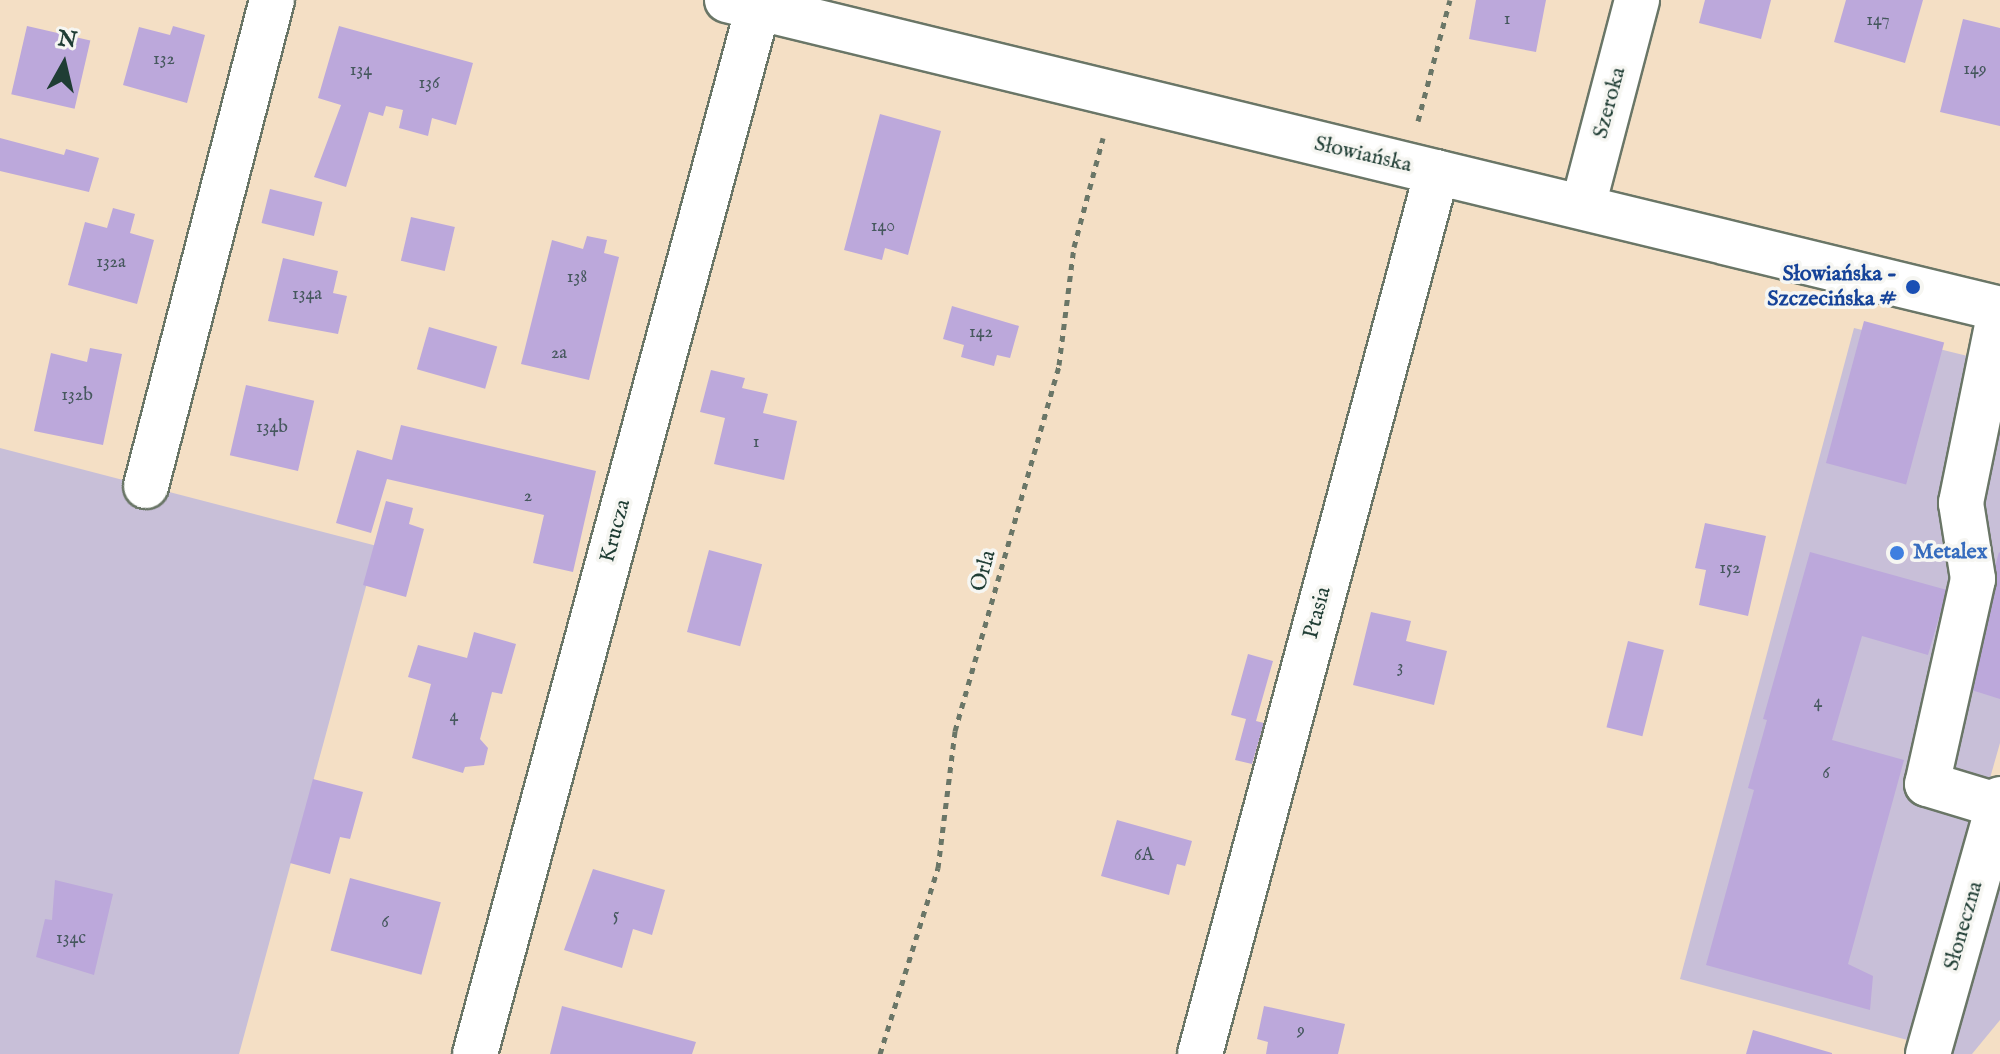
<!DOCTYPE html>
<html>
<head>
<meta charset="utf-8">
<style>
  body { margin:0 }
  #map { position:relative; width:2000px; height:1054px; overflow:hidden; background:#f4dfc5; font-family:"IM FELL English",serif }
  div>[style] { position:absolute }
  .industrial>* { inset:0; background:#c8bfd8 }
  .building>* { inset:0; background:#bca8db; transform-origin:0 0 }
  .path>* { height:5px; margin-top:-2.5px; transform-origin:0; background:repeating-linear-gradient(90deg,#6a7667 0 6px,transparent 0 12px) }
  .roads { filter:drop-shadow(2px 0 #6a7667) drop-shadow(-2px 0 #6a7667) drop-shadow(0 2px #6a7667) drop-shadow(0 -2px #6a7667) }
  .minor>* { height:44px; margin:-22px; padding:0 22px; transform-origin:22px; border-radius:22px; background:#fff }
  .dots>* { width:22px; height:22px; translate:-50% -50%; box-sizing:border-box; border:4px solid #f6f6f2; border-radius:50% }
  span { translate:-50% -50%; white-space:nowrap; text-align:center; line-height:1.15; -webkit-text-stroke:7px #f6f6f2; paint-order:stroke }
  .number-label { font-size:18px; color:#46585e }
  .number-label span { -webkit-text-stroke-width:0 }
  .street-label { font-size:22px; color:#1f3d34 }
  .transit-label { font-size:22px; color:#164399; font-weight:700 }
  .right { translate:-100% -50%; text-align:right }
  .shop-label { font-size:22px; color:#366cbe; font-weight:700 }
  .left { translate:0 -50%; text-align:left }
  .north { position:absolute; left:24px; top:24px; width:80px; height:80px; -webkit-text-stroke:6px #f6f6f2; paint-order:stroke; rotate:8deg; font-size:22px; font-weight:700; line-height:32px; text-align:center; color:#1f3d34 }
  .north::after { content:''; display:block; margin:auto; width:28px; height:36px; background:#1f3d34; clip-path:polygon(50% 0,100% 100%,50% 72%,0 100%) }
</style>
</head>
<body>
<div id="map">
  <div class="industrial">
    <i style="clip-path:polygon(1854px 328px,2000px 364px,2000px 743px,1915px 1042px,1680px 979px)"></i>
    <i style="clip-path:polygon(0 448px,377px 546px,239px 1054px,0 1054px)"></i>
    <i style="clip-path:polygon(2000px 859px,2000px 1020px,1972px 1054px,1947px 1054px)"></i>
  </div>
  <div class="building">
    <i style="clip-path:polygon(1476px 0,1546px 0,1536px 52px,1469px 39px)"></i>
    <i style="clip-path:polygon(1705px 0,1771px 0,1761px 39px,1699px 23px)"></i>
    <i style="clip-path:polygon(1846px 0,1923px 0,1905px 63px,1834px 42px)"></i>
    <i style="clip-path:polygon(1963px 19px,2000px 28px,2000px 126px,1940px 112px)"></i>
    <i style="left:27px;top:26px;width:65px;height:70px;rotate:13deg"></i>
    <i style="clip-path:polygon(173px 26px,205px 35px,187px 103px,123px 85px,139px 27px,170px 35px)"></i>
    <i style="clip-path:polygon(339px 26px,473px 63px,456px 125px,432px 118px,428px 136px,399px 128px,403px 110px,386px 106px,383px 116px,369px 112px,346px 187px,314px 177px,341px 105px,318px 98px)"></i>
    <i style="clip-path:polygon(880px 114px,941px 131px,908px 255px,885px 248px,882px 260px,844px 250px)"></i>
    <i style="clip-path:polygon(0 138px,64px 155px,66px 149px,99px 158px,89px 192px,0 171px)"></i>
    <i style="left:270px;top:189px;width:54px;height:35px;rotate:14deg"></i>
    <i style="clip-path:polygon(113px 208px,135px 214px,130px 233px,154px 240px,137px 304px,68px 285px,85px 222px,107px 228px)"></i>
    <i style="left:411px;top:217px;width:45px;height:45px;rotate:13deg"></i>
    <i style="clip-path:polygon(587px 236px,607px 240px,604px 253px,619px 257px,589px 380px,521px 364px,552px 240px,583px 249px)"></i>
    <i style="clip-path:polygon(283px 258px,338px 271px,333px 293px,347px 296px,338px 334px,268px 321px)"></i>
    <i style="clip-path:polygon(952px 306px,1019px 326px,1010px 358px,997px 355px,994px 366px,961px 357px,964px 345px,943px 339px)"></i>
    <i style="left:1864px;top:321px;width:83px;height:147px;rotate:15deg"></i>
    <i style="left:429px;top:327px;width:71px;height:44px;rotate:16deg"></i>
    <i style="clip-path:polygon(90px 348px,122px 354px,103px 445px,34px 431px,51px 353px,87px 362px)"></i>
    <i style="clip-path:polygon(711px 370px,745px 378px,742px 388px,768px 394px,763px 413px,797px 421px,784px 480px,714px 464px,725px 418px,700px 412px)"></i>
    <i style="left:246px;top:385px;width:70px;height:72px;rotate:13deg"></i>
    <i style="clip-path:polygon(401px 425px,596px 471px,573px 572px,533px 563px,544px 515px,387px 479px,371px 533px,336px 523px,357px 450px,392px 460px)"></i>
    <i style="clip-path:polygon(386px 501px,413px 508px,409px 524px,424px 529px,406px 597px,363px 585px)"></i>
    <i style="clip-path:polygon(1705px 523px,1766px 536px,1748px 616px,1699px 605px,1706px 570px,1695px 568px)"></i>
    <i style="left:709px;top:550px;width:55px;height:85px;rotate:15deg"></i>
    <i style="clip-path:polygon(1810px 552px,1947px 590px,1928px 655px,1862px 636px,1832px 740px,1904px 760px,1848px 964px,1873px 976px,1870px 1010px,1706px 965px,1754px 790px,1748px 788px,1767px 720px,1763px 719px)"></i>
    <i style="clip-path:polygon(1999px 552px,2000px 553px,2000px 699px,1962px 687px)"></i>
    <i style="clip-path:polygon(1371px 612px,1411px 621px,1406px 641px,1447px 651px,1434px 705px,1353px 685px)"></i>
    <i style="clip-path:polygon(474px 632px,516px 644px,502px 694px,492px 692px,480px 739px,488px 748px,484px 765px,465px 767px,463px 773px,412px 758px,431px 684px,408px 677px,418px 645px,467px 658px)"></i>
    <i style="left:1628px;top:641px;width:37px;height:89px;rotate:14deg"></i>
    <i style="clip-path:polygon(1248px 654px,1273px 661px,1256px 721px,1264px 723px,1252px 764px,1235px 760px,1246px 719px,1231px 715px)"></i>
    <i style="clip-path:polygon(313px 779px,363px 792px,350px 839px,340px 837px,330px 874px,290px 863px)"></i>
    <i style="clip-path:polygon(1117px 820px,1192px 841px,1185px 866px,1177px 864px,1169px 895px,1101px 876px)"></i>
    <i style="clip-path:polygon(593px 869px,665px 890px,652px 935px,633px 929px,622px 968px,564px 950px)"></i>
    <i style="left:350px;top:878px;width:94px;height:75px;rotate:15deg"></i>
    <i style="clip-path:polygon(55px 880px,113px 894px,94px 975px,36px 957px,45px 919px,52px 920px)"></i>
    <i style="clip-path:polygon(562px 1006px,696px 1042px,692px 1054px,550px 1054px)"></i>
    <i style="clip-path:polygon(1264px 1006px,1345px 1024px,1338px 1054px,1266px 1054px,1268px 1042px,1257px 1039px)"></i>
    <i style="clip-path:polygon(1753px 1030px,1832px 1053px,1832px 1054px,1746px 1054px)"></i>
  </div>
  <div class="path">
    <i style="left:1418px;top:121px;width:125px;rotate:-75.2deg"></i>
    <i style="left:880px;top:1054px;width:195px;rotate:-72.7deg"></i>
    <i style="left:938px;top:868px;width:138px;rotate:-82.9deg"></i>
    <i style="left:955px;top:731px;width:380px;rotate:-74.1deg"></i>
    <i style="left:1059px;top:365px;width:119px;rotate:-82.8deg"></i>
    <i style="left:1074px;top:247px;width:113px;rotate:-75.1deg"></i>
  </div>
  <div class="roads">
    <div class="minor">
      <i style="left:727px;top:0;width:1310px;rotate:13.64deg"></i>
      <i style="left:1583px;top:206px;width:213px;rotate:-75.3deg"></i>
      <i style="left:2000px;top:311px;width:196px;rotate:101.5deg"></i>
      <i style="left:1961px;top:503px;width:77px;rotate:81deg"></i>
      <i style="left:1973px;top:579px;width:210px;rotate:102.6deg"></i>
      <i style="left:1927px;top:784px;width:76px;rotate:16.8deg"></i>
      <i style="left:146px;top:486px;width:502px;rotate:-75.47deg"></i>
      <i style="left:475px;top:1054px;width:1084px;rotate:-74.86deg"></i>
      <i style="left:1200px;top:1054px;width:913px;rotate:-74.96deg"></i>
      <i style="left:1928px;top:1054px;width:265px;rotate:-74.2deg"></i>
    </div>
  </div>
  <div class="dots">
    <i style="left:1913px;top:287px;background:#1a4fb4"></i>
    <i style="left:1897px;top:553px;background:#3f7fe0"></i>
  </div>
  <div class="number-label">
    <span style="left:1507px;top:20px">1</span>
    <span style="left:1878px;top:21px">147</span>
    <span style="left:164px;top:60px">132</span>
    <span style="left:1975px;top:70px">149</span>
    <span style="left:361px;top:71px">134</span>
    <span style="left:429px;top:84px">136</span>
    <span style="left:883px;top:227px">140</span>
    <span style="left:111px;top:263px">132a</span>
    <span style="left:577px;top:278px">138</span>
    <span style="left:307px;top:295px">134a</span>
    <span style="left:981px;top:333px">142</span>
    <span style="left:559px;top:354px">2a</span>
    <span style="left:77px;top:396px">132b</span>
    <span style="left:272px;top:428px">134b</span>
    <span style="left:756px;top:443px">1</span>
    <span style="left:528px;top:497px">2</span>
    <span style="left:1730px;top:569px">152</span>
    <span style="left:1400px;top:668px">3</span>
    <span style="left:1818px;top:703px">4</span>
    <span style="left:454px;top:717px">4</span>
    <span style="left:1826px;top:774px">6</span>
    <span style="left:1144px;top:856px">6A</span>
    <span style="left:616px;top:916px">5</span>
    <span style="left:385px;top:923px">6</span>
    <span style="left:71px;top:939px">134c</span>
    <span style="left:1301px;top:1031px">9</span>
  </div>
  <div class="street-label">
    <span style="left:1610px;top:103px;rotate:-75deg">Szeroka</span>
    <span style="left:1363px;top:155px;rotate:13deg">Słowiańska</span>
    <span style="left:616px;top:531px;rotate:-75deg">Krucza</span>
    <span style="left:984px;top:571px;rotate:-74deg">Orla</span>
    <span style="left:1318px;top:613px;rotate:-75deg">Ptasia</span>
    <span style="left:1964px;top:926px;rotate:-74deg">Słoneczna</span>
  </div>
  <div class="transit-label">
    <span class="right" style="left:1897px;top:287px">Słowiańska -<br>Szczecińska #</span>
  </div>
  <div class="shop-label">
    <span class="left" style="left:1913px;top:553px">Metalex</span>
  </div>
  <div class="north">N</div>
</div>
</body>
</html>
